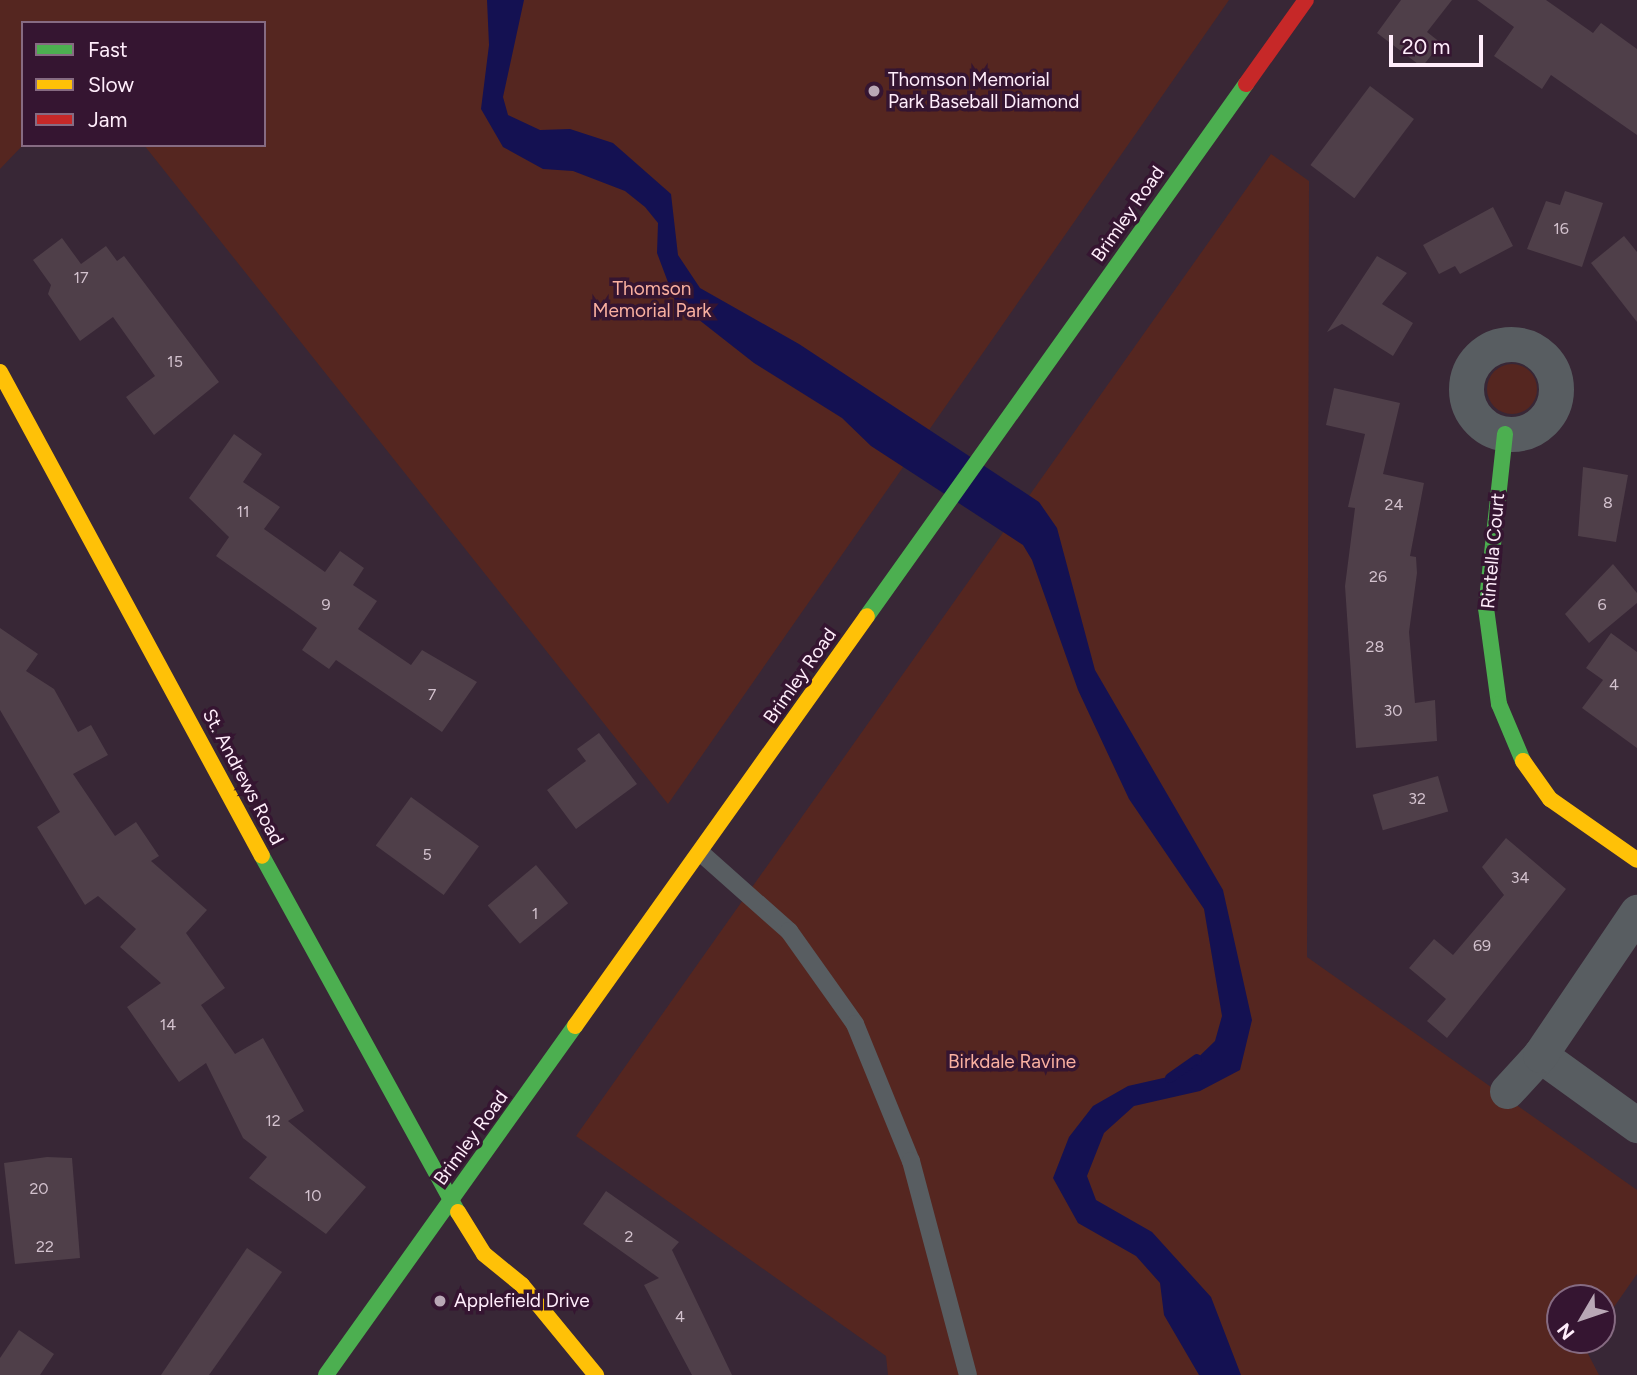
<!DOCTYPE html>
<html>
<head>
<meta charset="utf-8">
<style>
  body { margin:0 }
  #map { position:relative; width:1637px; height:1375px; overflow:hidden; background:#382736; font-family:Figtree,sans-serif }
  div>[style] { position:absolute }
  .green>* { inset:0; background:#552620 }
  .round { border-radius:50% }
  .water>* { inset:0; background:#141152 }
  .stream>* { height:10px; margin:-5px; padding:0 5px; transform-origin:5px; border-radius:5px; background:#141152 }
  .building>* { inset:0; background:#4f3f49; transform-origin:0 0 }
  .lane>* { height:18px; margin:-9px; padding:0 9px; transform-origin:9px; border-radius:9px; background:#585d61 }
  .street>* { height:35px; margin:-17.5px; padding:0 17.5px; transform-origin:17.5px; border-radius:17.5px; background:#585d61 }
  .street>.ring { margin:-17.5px; padding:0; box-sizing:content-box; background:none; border:35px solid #585d61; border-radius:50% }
  .fast>* { height:16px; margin:-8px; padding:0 8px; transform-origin:8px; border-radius:8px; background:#4caf50 }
  .slow>* { height:16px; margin:-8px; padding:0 8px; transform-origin:8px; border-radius:8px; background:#ffc107 }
  .jam>* { height:16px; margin:-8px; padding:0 8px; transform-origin:8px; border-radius:8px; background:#c62828 }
  .dots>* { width:19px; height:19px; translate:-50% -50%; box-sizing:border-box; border:4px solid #351531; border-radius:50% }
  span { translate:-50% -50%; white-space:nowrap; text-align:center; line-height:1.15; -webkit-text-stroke:7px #351531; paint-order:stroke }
  .number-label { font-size:16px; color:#d3c2ce }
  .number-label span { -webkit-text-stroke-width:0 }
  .poi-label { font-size:19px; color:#ffedfb }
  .left { translate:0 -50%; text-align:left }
  .street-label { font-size:19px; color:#ffedfb }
  .park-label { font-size:19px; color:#fab0a0 }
  .legend { position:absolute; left:21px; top:21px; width:245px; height:126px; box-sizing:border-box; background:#351531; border:2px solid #866b82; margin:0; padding:9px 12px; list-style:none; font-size:21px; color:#ffedfb }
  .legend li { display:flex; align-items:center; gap:14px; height:35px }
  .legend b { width:35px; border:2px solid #866b82 }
  .north { position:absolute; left:1546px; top:1284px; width:70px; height:70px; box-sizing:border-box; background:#351531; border:2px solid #866b82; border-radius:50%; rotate:231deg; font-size:19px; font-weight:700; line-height:28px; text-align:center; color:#ffedfb }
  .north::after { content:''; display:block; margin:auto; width:24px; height:32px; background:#b9a8b6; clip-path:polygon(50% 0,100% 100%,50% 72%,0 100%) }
  .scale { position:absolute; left:1389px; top:35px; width:94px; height:32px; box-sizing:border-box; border:4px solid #ffedfb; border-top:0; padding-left:9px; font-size:21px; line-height:24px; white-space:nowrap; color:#ffedfb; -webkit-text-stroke:5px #351531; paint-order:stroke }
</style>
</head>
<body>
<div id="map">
  <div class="green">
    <i style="clip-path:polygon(0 0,1229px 0,668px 804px,144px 145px,264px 145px,264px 23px,23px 23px,23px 145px,0 169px)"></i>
    <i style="clip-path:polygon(1271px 154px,1309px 181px,1307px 957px,1637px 1190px,1637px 1274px,1602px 1324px,1602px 1298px,1560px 1298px,1560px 1340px,1591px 1340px,1585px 1348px,1599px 1375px,888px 1375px,886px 1356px,576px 1136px)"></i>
    <i class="round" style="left:1487px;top:364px;width:50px;height:50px"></i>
  </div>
  <div class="water">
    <i style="clip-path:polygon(487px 0,524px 0,503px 97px,508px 115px,540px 130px,570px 129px,613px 143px,671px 194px,678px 255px,700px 288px,799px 344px,1039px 502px,1057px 528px,1095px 670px,1223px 890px,1252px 1020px,1240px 1070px,1200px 1091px,1134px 1106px,1104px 1133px,1087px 1176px,1096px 1200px,1152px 1232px,1211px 1297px,1241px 1375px,1199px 1375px,1164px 1315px,1160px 1283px,1136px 1256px,1078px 1223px,1053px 1178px,1069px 1137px,1093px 1106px,1128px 1086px,1181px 1074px,1215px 1041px,1222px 1016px,1204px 909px,1129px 799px,1078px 690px,1032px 560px,1023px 545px,871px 446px,842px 418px,754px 363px,675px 301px,657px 253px,658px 223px,645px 207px,625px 191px,573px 171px,543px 169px,503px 147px,481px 109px,489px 45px)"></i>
  </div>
  <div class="stream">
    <i style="left:1170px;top:1078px;width:33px;rotate:-35deg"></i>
  </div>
  <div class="building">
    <i style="clip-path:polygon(1401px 0,1452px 0,1427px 32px,1441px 43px,1422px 67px,1377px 33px)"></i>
    <i style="clip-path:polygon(1477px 0,1546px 0,1593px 33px,1601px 23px,1637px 49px,1637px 135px,1551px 75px,1542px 89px,1494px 56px,1514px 27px)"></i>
    <i style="left:1370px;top:86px;width:55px;height:99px;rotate:37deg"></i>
    <i style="clip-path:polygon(1565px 191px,1603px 203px,1582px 267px,1527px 249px,1546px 201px,1560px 205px)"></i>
    <i style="clip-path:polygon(1493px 207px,1513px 246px,1460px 274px,1455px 266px,1439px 274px,1423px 245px)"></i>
    <i style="clip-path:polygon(1624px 236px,1637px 252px,1637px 322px,1591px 263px)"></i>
    <i style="clip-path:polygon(62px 238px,81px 264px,106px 246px,117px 261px,124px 256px,219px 382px,154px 435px,126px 397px,155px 376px,113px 317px,80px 341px,48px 294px,51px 285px,33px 260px)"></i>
    <i style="clip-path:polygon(1377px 256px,1407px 273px,1382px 304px,1413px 323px,1393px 356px,1342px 324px,1327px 332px)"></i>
    <i style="clip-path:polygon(1334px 388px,1400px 403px,1383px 474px,1424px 483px,1410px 556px,1416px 557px,1417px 573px,1409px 632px,1415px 703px,1435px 700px,1437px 741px,1356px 748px,1345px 586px,1355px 508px,1348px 507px,1365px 434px,1326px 425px)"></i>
    <i style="clip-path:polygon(234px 434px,262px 454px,243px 482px,280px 507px,264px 529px,325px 572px,340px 551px,364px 568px,353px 585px,377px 601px,358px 629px,411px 665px,422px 650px,477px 682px,442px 732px,336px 660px,329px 669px,302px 650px,317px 628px,216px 556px,229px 537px,189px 498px)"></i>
    <i style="clip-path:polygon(1583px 467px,1628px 475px,1616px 542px,1578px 536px)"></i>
    <i style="clip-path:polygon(1613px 564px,1637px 593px,1637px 603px,1589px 643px,1565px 614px)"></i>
    <i style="clip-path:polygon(0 628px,38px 654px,26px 671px,54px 689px,78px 732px,91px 725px,108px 755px,73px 774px,115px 836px,136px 822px,159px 856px,151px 861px,207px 910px,186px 933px,225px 988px,201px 1005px,235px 1054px,263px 1038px,304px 1111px,288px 1121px,366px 1187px,326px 1234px,249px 1178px,267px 1157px,243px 1138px,206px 1063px,179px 1082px,127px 1007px,161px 983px,120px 947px,136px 929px,98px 896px,85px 905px,37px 827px,60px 812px,0 710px)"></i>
    <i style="clip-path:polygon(1611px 633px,1637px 652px,1637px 748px,1582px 708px,1603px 680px,1586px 668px)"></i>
    <i style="clip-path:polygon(599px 733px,637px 784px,576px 829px,547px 790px,586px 761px,577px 749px)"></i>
    <i style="left:1438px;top:776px;width:37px;height:68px;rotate:74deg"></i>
    <i style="left:411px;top:797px;width:84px;height:60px;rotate:36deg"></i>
    <i style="clip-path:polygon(1506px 838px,1566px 889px,1447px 1038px,1427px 1021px,1446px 999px,1409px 968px,1434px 939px,1453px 955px,1504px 895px,1482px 867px)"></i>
    <i style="left:536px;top:865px;width:50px;height:63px;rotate:50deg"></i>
    <i style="clip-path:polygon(47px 1157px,72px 1158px,80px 1258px,15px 1264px,4px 1163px)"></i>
    <i style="clip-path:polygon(606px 1191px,679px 1242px,672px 1250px,732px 1375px,692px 1375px,644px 1285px,659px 1278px,583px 1224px)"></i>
    <i style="clip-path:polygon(247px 1248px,282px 1272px,209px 1375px,161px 1375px)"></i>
    <i style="clip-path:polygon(19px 1330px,54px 1354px,40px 1375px,0 1375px,0 1358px)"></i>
  </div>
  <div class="lane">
    <i style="left:701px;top:853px;width:118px;rotate:41.6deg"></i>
    <i style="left:789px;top:931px;width:114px;rotate:54.6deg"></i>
    <i style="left:855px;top:1024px;width:148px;rotate:67.8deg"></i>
    <i style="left:911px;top:1161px;width:221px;rotate:75.1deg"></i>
  </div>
  <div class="street">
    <i class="ring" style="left:1466px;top:344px;width:55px;height:55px"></i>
    <i style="left:1540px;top:1055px;width:120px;rotate:35.8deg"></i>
    <i style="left:1507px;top:1091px;width:49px;rotate:-47.5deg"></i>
    <i style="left:1540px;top:1055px;width:173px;rotate:-55.9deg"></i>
  </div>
  <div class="fast">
    <i style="left:1505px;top:434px;width:175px;rotate:96.2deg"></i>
    <i style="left:1486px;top:608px;width:97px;rotate:82.3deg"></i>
    <i style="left:1499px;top:704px;width:62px;rotate:67.2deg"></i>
    <i style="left:867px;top:616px;width:653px;rotate:-54.53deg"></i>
    <i style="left:262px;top:856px;width:406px;rotate:61.2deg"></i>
    <i style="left:326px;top:1375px;width:429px;rotate:-54.5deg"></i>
  </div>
  <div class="slow">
    <i style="left:0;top:372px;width:550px;rotate:61.57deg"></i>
    <i style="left:1523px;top:761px;width:47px;rotate:54.6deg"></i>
    <i style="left:1550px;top:799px;width:106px;rotate:35deg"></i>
    <i style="left:575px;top:1026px;width:503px;rotate:-54.54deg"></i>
    <i style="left:458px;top:1212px;width:49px;rotate:58.2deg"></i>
    <i style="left:484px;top:1254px;width:49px;rotate:39.2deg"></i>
    <i style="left:522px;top:1285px;width:117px;rotate:50.6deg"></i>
  </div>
  <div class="jam">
    <i style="left:1246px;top:84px;width:103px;rotate:-54.5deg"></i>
  </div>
  <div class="dots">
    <i style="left:874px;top:91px;background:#b9a8b6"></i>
    <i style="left:440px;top:1301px;background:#b9a8b6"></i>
  </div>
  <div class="number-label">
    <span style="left:1561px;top:229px">16</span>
    <span style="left:81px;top:278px">17</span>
    <span style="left:175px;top:362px">15</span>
    <span style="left:1608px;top:503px">8</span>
    <span style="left:1394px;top:505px">24</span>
    <span style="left:243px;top:512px">11</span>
    <span style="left:1378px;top:577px">26</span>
    <span style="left:326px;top:605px">9</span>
    <span style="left:1602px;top:605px">6</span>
    <span style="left:1375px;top:647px">28</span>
    <span style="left:1614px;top:685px">4</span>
    <span style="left:432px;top:695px">7</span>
    <span style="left:1393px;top:711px">30</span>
    <span style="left:1417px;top:799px">32</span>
    <span style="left:427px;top:855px">5</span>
    <span style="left:1520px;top:878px">34</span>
    <span style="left:535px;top:914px">1</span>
    <span style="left:1482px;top:946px">69</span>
    <span style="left:168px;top:1025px">14</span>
    <span style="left:273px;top:1121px">12</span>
    <span style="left:39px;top:1189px">20</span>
    <span style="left:313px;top:1196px">10</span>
    <span style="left:629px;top:1237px">2</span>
    <span style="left:45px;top:1247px">22</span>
    <span style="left:680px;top:1317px">4</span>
  </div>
  <div class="poi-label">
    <span class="left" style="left:888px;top:91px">Thomson Memorial<br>Park Baseball Diamond</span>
    <span class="left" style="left:454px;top:1301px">Applefield Drive</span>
  </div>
  <div class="street-label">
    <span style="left:1128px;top:214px;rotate:-55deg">Brimley Road</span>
    <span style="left:1493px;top:551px;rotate:-85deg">Rintella Court</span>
    <span style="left:800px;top:676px;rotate:-55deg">Brimley Road</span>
    <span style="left:243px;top:777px;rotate:62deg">St. Andrews Road</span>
    <span style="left:471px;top:1138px;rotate:-54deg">Brimley Road</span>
  </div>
  <div class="park-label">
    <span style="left:652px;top:300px">Thomson<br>Memorial Park</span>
    <span style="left:1012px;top:1062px">Birkdale Ravine</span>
  </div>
  <ul class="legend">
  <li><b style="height:9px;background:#4caf50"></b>Fast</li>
  <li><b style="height:9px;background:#ffc107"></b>Slow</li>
  <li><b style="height:9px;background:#c62828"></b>Jam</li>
  </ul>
  <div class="north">N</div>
  <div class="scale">20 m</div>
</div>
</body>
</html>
